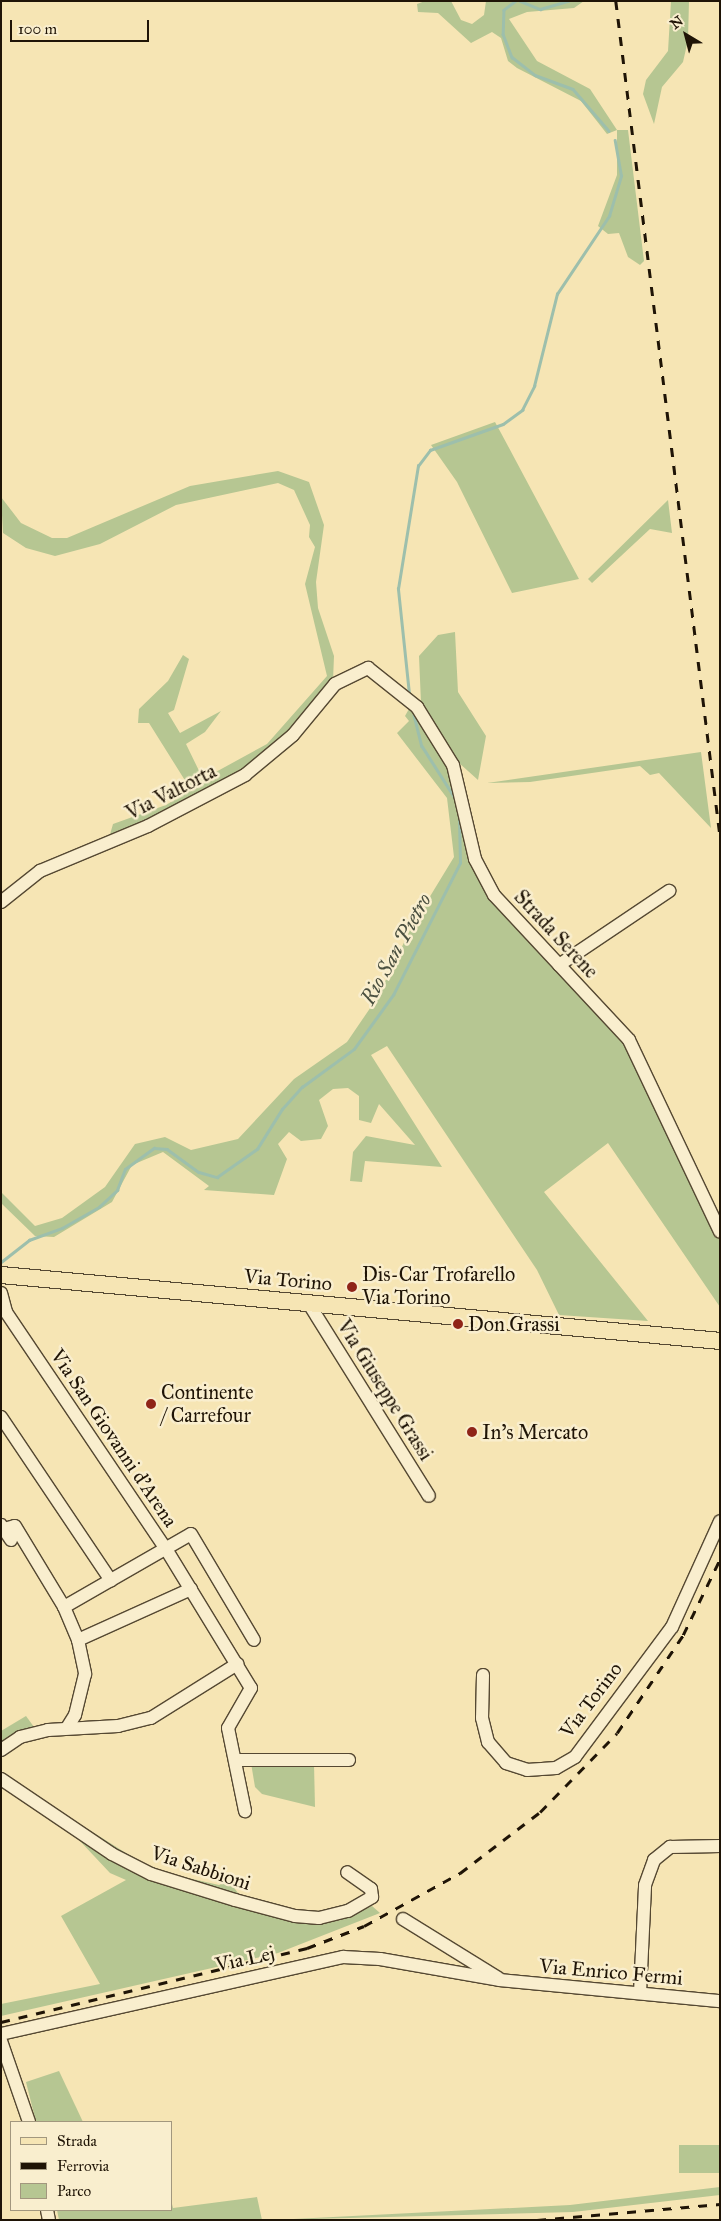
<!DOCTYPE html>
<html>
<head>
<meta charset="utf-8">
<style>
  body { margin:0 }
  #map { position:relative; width:721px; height:2221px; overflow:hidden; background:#f6e5b4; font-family:"IM FELL Great Primer",serif }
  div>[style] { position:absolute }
  .green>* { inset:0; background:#b6c692; transform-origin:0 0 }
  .stream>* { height:2.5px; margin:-1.25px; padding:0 1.25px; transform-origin:1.25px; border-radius:1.25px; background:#9dbfac }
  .roads { filter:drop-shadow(1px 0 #554832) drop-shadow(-1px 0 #554832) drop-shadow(0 1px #554832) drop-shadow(0 -1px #554832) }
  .minor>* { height:12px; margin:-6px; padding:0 6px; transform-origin:6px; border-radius:6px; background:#f9eece }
  .major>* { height:16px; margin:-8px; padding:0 8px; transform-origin:8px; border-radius:8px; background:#f6e5b4 }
  .rail>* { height:2.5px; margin-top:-1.25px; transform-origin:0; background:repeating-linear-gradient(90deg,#1f1406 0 9px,transparent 0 18px) }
  .dots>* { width:14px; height:14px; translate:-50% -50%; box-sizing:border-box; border:2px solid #f9eece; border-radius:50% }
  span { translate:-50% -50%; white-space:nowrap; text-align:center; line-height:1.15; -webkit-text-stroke:5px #f9eece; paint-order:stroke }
  .street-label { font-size:20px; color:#1f1406 }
  .poi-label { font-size:20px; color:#1f1406 }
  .left { translate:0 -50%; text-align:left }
  .water-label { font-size:21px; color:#4b5040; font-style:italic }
  .frame { position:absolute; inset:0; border:2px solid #1f1406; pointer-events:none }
  .legend { position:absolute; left:10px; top:2121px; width:162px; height:90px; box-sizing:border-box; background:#f9eece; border:1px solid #a2977e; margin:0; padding:6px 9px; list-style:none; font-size:15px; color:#1f1406 }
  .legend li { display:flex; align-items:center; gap:10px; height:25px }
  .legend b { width:25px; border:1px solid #a2977e }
  .north { position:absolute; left:661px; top:10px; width:50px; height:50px; -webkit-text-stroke:4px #f9eece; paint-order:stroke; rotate:323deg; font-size:14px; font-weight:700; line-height:20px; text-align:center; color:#1f1406 }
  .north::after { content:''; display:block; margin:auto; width:18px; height:22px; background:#1f1406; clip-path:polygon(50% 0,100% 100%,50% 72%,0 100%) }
  .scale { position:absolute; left:10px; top:20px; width:139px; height:22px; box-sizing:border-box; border:2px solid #1f1406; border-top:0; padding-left:6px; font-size:15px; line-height:18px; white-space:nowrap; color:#1f1406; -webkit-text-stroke:4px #f9eece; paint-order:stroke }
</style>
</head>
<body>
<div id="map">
  <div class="green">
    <i style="clip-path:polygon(425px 1px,451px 1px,461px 20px,472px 24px,484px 15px,486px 1px,584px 1px,574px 8px,527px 12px,509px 19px,537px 61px,590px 89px,617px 130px,628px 130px,644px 261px,640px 265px,628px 257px,619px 233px,608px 234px,598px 226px,617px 175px,617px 130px,607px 134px,581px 101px,517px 68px,508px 61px,501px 38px,492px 32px,471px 43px,438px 13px,418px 12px,417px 4px)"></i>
    <i style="clip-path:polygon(671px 1px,689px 1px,688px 40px,683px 62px,662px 87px,654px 124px,643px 94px,646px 80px,668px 51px)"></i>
    <i style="clip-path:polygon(495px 422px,501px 433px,579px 579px,512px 593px,457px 482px,431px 445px)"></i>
    <i style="clip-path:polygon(278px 471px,309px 482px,324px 525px,316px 582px,318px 608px,334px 656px,333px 681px,273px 750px,167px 813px,109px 838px,113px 824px,166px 805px,191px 790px,149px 723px,138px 723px,139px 709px,168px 681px,183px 655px,189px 659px,174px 710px,168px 713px,180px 733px,221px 711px,205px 732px,186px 744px,203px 779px,267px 744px,327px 676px,305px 584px,315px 547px,309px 537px,310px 525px,294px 490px,278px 483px,176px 505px,100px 544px,55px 556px,26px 548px,3px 533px,1px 497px,21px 523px,52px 538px,67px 538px,190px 486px)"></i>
    <i style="clip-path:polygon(668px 500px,672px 533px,650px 529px,592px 583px,588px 579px)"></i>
    <i style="clip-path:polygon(455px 632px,458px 692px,486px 736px,478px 780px,458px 762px,421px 703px,419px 656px,438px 635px)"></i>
    <i style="clip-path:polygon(410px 707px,448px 768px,472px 861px,627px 1043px,720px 1237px,720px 1307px,608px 1143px,544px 1192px,648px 1321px,559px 1315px,537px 1270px,387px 1046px,371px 1055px,442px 1167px,365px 1161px,362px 1182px,350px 1181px,353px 1152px,366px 1136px,415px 1145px,379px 1104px,371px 1123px,359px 1120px,359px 1096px,348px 1088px,333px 1089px,319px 1100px,328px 1126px,321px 1139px,301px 1141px,289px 1132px,278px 1144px,287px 1159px,274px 1195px,204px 1190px,209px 1186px,163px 1152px,132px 1165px,112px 1202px,54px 1237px,35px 1236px,1px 1203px,1px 1192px,35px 1226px,62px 1218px,105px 1187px,135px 1144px,165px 1137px,191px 1150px,238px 1139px,294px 1079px,347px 1042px,377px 998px,412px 926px,454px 857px,447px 798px,397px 733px,409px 721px,405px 716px)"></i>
    <i style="clip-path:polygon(701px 752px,711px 828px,659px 773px,650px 775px,640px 766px,530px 782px,487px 783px)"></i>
    <i style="clip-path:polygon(26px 1716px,34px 1727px,1px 1744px,1px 1731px)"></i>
    <i style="clip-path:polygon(251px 1763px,314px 1764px,315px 1807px,262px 1794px,255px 1787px)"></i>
    <i style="clip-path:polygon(41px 1812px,110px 1857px,318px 1922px,341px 1920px,372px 1906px,380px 1913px,278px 1953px,1px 2016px,1px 2004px,100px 1984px,61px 1916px,126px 1880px,110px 1873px,79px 1840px)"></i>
    <i style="clip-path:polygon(83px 1826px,153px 1870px,219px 1885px,229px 1881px,241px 1897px,152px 1872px,78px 1828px)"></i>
    <i style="clip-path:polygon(59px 2071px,83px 2122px,36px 2122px,26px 2082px)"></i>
    <i style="left:720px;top:2145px;width:28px;height:41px;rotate:90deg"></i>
    <i style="clip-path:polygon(720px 2187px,720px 2195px,573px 2212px,274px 2220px,570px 2205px)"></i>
    <i style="clip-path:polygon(257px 2197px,262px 2220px,59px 2220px,57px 2210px,171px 2210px,171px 2200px,173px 2208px)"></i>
  </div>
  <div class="stream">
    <i style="left:516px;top:1px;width:15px;rotate:143deg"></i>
    <i style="left:504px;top:10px;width:24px;rotate:92deg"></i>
    <i style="left:503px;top:34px;width:25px;rotate:69deg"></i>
    <i style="left:512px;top:57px;width:29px;rotate:38deg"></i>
    <i style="left:535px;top:75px;width:40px;rotate:20.2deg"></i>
    <i style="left:573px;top:89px;width:55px;rotate:49.4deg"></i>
    <i style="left:520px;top:1px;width:22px;rotate:22deg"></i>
    <i style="left:540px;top:9px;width:29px;rotate:-16deg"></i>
    <i style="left:409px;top:694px;width:106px;rotate:-96deg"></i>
    <i style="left:398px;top:589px;width:125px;rotate:-80.8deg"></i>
    <i style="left:418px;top:466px;width:20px;rotate:-53deg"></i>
    <i style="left:430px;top:450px;width:77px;rotate:-19.6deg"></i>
    <i style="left:503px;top:424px;width:24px;rotate:-36deg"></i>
    <i style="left:522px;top:410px;width:27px;rotate:-63deg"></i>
    <i style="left:534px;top:386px;width:95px;rotate:-76deg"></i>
    <i style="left:557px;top:294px;width:94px;rotate:-56.3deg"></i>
    <i style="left:609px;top:216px;width:42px;rotate:-73.3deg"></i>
    <i style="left:621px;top:176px;width:36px;rotate:-100deg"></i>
    <i style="left:414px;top:715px;width:32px;rotate:76deg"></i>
    <i style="left:422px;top:746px;width:62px;rotate:57.6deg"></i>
    <i style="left:1px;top:1262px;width:36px;rotate:-38deg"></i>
    <i style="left:29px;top:1240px;width:35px;rotate:-20deg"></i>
    <i style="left:62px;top:1228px;width:43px;rotate:-29.6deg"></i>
    <i style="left:99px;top:1207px;width:25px;rotate:-43deg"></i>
    <i style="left:117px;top:1190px;width:22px;rotate:-69deg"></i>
    <i style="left:125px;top:1169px;width:36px;rotate:-36deg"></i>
    <i style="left:154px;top:1148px;width:13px;rotate:4deg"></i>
    <i style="left:167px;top:1149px;width:39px;rotate:36deg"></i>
    <i style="left:199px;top:1172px;width:19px;rotate:16deg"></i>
    <i style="left:217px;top:1177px;width:49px;rotate:-35deg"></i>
    <i style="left:257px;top:1149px;width:47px;rotate:-58deg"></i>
    <i style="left:282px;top:1109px;width:30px;rotate:-48deg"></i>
    <i style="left:302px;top:1087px;width:64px;rotate:-36.2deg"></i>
    <i style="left:354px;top:1049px;width:67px;rotate:-54.2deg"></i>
    <i style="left:393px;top:995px;width:148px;rotate:-63.1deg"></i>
    <i style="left:460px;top:863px;width:45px;rotate:-91.3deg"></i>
  </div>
  <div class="roads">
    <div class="minor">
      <i style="left:1px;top:902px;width:50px;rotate:-38.5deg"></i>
      <i style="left:40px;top:871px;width:117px;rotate:-22.6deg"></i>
      <i style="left:148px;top:826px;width:110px;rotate:-27.7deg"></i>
      <i style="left:245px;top:775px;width:62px;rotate:-39.8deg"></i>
      <i style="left:293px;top:735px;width:66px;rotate:-50.5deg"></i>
      <i style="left:335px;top:684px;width:37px;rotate:-26deg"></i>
      <i style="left:368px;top:668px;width:63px;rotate:38.5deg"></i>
      <i style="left:417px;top:707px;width:68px;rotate:58.2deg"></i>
      <i style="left:453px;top:765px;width:97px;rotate:76.8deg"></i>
      <i style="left:475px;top:859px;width:41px;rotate:62.2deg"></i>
      <i style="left:494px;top:895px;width:198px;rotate:47deg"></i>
      <i style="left:629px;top:1040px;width:212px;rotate:64.6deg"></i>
      <i style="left:559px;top:965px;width:133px;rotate:-33.9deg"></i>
      <i style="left:1px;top:1293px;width:20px;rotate:75deg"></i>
      <i style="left:6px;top:1312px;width:286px;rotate:56deg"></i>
      <i style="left:166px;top:1549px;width:163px;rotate:58.6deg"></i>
      <i style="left:251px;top:1688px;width:46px;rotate:119.9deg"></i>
      <i style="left:228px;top:1728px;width:85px;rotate:78.4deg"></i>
      <i style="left:309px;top:1304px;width:226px;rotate:58deg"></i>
      <i style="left:1px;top:1417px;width:197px;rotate:56.1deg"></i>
      <i style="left:1px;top:1525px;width:18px;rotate:56deg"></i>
      <i style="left:4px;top:1529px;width:11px;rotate:-15deg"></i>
      <i style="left:15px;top:1526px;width:95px;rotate:58.8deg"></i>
      <i style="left:64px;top:1607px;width:36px;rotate:67deg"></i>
      <i style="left:78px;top:1640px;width:35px;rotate:78deg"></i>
      <i style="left:85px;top:1674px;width:42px;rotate:103.7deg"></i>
      <i style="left:75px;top:1715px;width:15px;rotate:122deg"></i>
      <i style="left:64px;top:1607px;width:146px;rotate:-29.9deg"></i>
      <i style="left:191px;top:1534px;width:123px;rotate:59.3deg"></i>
      <i style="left:78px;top:1640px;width:124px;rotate:-24.3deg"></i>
      <i style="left:483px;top:1675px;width:43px;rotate:91.3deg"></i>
      <i style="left:482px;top:1718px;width:25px;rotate:76deg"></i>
      <i style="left:488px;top:1742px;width:28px;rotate:49deg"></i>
      <i style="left:506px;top:1763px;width:22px;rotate:18deg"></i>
      <i style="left:527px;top:1770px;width:29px;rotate:-4deg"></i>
      <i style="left:556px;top:1768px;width:22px;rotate:-30deg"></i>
      <i style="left:575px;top:1757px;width:162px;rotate:-53.3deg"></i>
      <i style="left:672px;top:1627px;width:116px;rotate:-65.6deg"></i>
      <i style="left:1px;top:1750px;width:23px;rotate:-34deg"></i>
      <i style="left:20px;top:1737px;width:29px;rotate:-14deg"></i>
      <i style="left:48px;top:1730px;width:70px;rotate:-3.3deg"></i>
      <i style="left:118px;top:1726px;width:34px;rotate:-14deg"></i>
      <i style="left:151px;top:1718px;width:102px;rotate:-32.1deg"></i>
      <i style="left:235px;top:1760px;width:114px"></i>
      <i style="left:1px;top:1779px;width:134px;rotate:34deg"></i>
      <i style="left:112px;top:1854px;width:44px;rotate:27.1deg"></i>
      <i style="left:151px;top:1874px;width:88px;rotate:17.2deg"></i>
      <i style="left:235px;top:1900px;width:62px;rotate:14.9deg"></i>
      <i style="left:295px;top:1916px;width:24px;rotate:5deg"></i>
      <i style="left:319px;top:1918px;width:30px;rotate:-14deg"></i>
      <i style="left:348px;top:1911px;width:28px;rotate:-30deg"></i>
      <i style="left:372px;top:1897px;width:8px;rotate:-97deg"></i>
      <i style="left:371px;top:1889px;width:29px;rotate:-145deg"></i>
      <i style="left:403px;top:1919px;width:112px;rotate:31.8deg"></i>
      <i style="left:640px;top:1993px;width:108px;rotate:-87.3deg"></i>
      <i style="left:645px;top:1885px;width:27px;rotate:-70deg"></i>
      <i style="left:654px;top:1860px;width:21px;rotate:-39deg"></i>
      <i style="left:670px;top:1847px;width:50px;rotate:-1.1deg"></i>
      <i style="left:1px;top:2034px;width:351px;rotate:-12.7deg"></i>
      <i style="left:343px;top:1957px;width:37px;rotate:3deg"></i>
      <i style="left:380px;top:1959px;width:122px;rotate:9.9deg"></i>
      <i style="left:500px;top:1980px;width:221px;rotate:5.5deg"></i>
      <i style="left:1px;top:2041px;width:86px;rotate:70.9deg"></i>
      <i style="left:47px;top:2210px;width:10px;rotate:79deg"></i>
    </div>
    <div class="major">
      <i style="left:1px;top:1275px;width:722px;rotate:5.24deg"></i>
    </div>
  </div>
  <div class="rail">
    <i style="left:616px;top:1px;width:840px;rotate:82.89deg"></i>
    <i style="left:1px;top:2022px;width:315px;rotate:-13.6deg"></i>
    <i style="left:307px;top:1948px;width:61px;rotate:-21.1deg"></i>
    <i style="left:364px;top:1926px;width:110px;rotate:-28.9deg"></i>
    <i style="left:460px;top:1873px;width:101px;rotate:-37.3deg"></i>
    <i style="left:540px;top:1812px;width:110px;rotate:-45.7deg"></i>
    <i style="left:617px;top:1733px;width:118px;rotate:-56deg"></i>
    <i style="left:683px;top:1635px;width:85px;rotate:-64deg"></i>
    <i style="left:537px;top:2220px;width:184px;rotate:-5deg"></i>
  </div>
  <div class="dots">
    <i style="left:352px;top:1287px;background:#8f2418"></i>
    <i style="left:458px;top:1324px;background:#8f2418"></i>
    <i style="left:151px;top:1404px;background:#8f2418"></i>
    <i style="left:472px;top:1432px;background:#8f2418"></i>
  </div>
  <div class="street-label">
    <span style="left:171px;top:792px;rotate:-27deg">Via Valtorta</span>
    <span style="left:556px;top:934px;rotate:47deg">Strada Serene</span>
    <span style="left:288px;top:1280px;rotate:5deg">Via Torino</span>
    <span style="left:385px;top:1390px;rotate:58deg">Via Giuseppe Grassi</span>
    <span style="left:114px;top:1438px;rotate:56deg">Via San Giovanni d'Arena</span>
    <span style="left:591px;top:1700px;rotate:-53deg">Via Torino</span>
    <span style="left:201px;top:1868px;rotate:18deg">Via Sabbioni</span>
    <span style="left:245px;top:1959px;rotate:-12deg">Via Lej</span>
    <span style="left:611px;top:1972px;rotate:5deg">Via Enrico Fermi</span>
  </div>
  <div class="poi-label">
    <span class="left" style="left:362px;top:1286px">Dis-Car Trofarello<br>Via Torino</span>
    <span class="left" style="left:468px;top:1324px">Don Grassi</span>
    <span class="left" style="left:161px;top:1404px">Continente<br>/ Carrefour</span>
    <span class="left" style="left:482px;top:1432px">In's Mercato</span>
  </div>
  <div class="water-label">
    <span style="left:396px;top:949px;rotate:-61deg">Rio San Pietro</span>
  </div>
  <div class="frame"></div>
  <ul class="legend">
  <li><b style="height:6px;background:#f6e5b4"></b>Strada</li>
  <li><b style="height:6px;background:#1f1406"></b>Ferrovia</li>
  <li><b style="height:14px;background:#b6c692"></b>Parco</li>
  </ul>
  <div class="north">N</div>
  <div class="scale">100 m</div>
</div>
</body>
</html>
